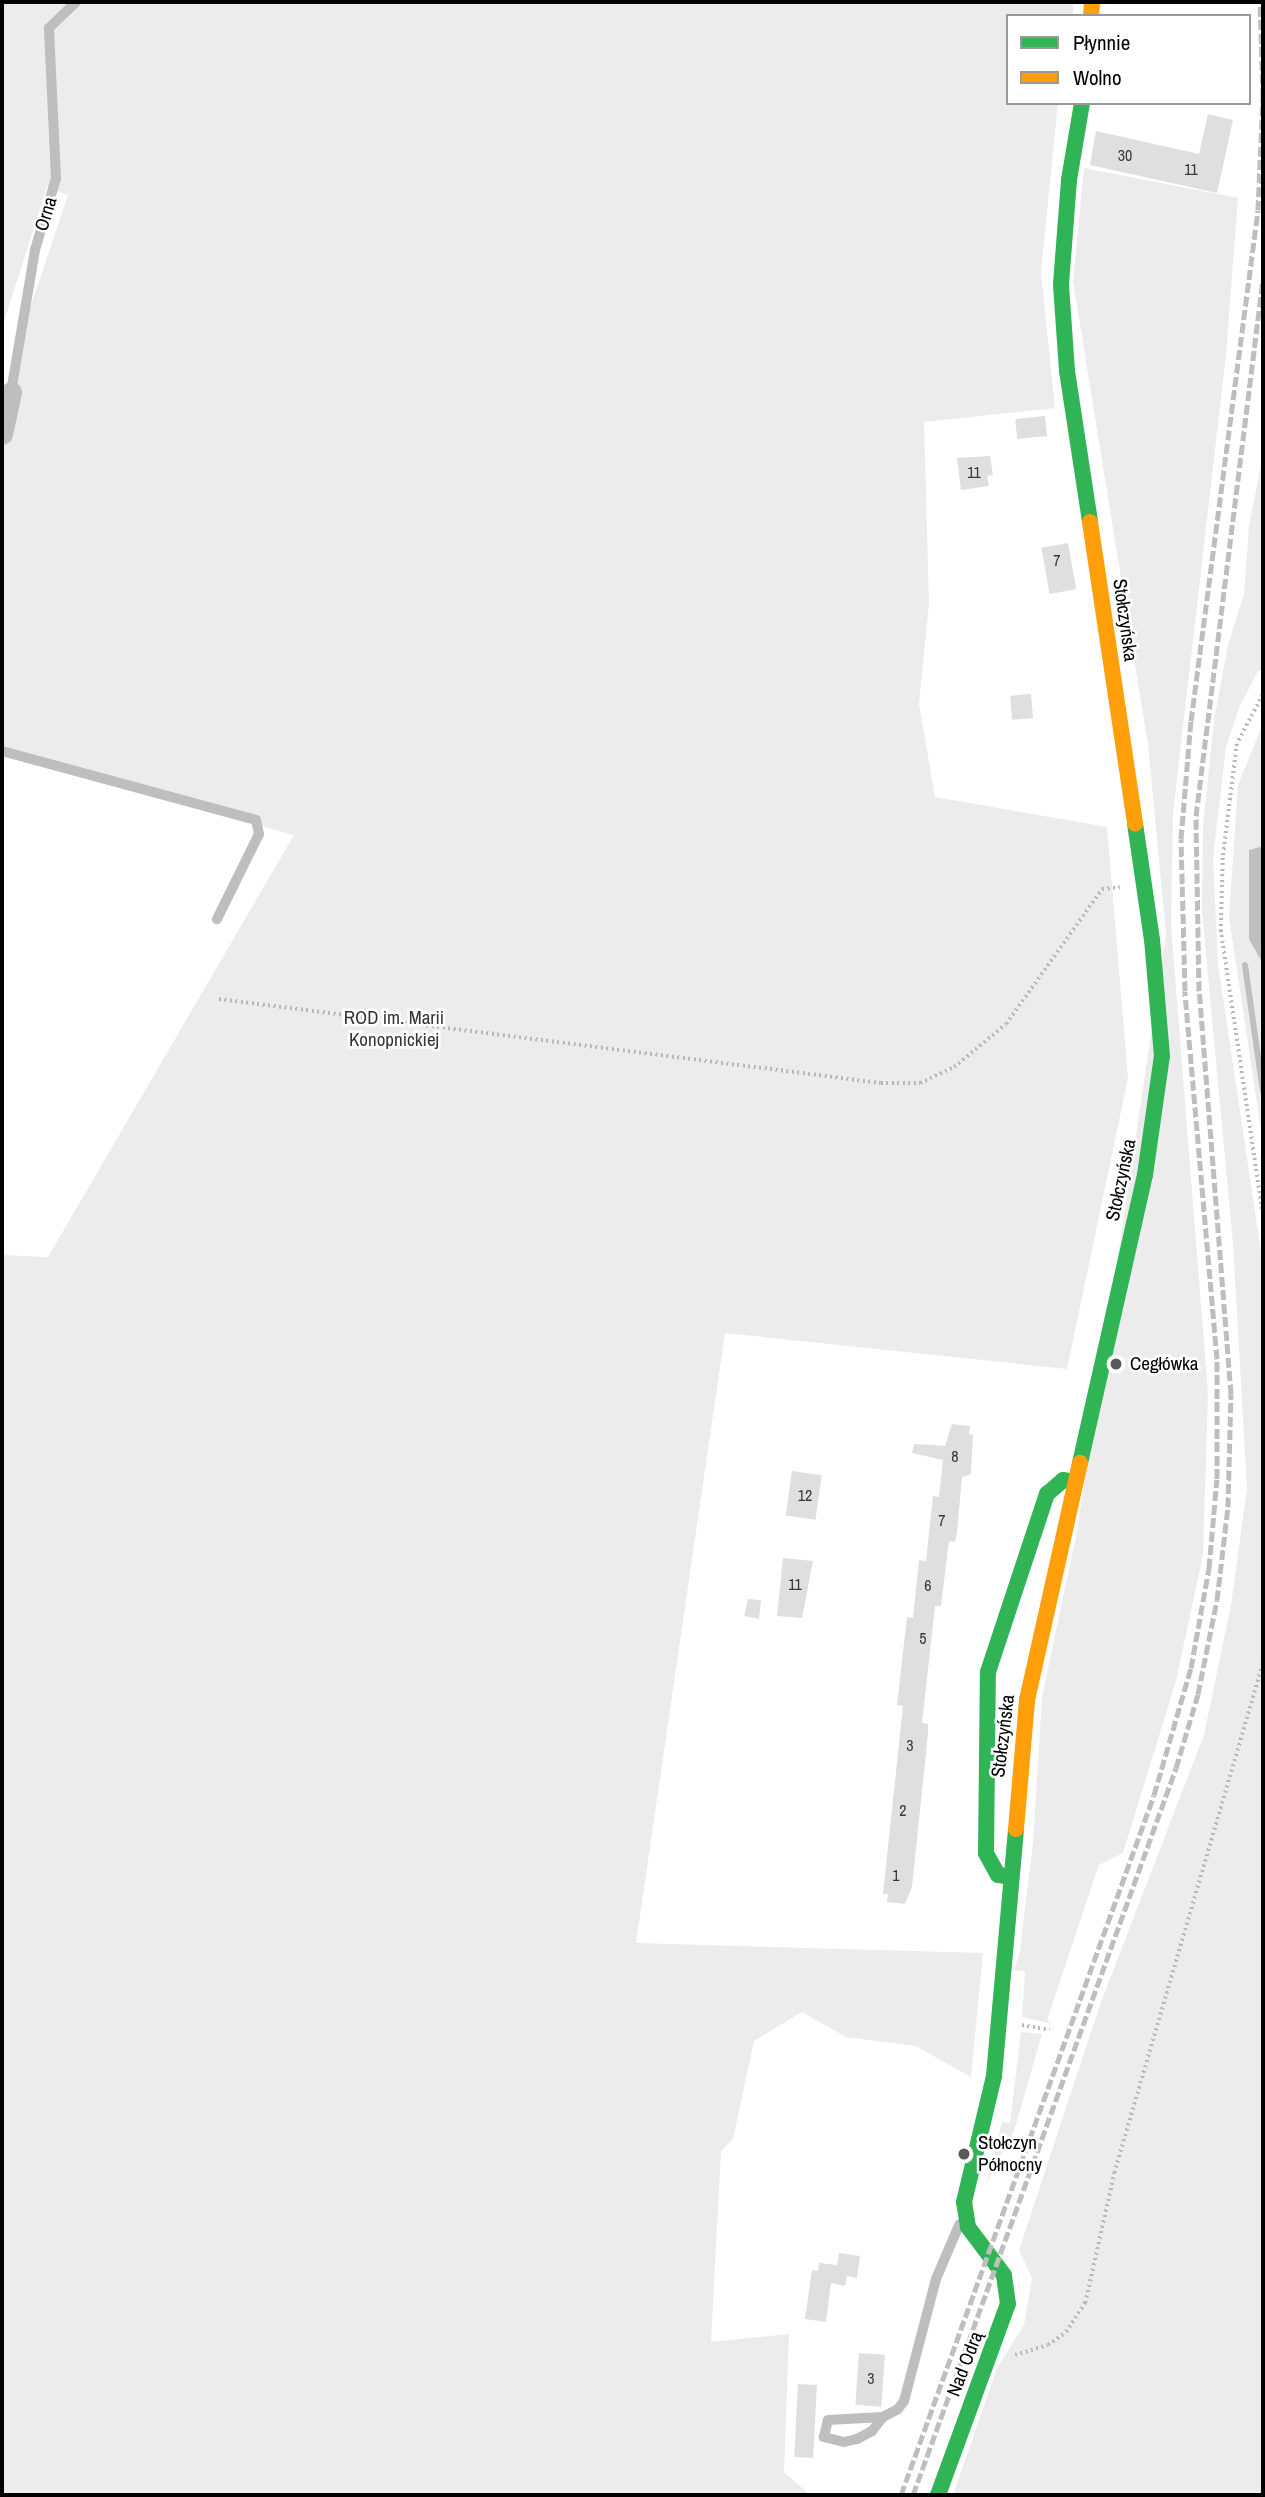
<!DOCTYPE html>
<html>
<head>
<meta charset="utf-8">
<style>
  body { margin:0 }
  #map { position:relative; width:1265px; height:2497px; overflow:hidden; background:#fff; font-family:"Archivo Narrow",sans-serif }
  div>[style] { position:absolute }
  .green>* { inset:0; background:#ececec }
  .water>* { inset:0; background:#bfbfbf }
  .stream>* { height:6px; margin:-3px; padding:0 3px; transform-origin:3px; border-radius:3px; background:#bfbfbf }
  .building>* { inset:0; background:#dfdfdf; transform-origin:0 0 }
  .path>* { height:3.5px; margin-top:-1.75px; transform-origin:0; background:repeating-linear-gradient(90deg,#b9b9b9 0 2px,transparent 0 5.5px) }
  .lane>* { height:10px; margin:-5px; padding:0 5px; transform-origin:5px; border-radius:5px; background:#bebebe }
  .street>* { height:21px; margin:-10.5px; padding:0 10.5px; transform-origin:10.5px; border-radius:10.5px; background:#bebebe }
  .fast>* { height:16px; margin:-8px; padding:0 8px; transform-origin:8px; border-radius:8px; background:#30b455 }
  .slow>* { height:16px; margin:-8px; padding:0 8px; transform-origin:8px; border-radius:8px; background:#ff9f0a }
  .rail>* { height:5px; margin-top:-2.5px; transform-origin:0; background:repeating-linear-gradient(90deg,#bebebe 0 10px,transparent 0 13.5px) }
  .dots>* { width:19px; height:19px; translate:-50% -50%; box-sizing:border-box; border:4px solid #fff; border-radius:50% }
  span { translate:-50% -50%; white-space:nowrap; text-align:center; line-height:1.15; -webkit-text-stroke:5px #fff; paint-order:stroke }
  .number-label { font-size:16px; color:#383838 }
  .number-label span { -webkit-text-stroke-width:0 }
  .street-label { font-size:19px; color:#000 }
  .park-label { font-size:19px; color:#333 }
  .poi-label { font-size:19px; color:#000 }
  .left { translate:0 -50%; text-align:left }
  .frame { position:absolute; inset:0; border:4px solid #000; pointer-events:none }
  .legend { position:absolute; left:1006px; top:14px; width:245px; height:91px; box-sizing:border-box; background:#fff; border:2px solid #999; margin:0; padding:9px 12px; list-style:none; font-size:21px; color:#000 }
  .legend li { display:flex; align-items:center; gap:14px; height:35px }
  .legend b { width:35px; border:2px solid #999 }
</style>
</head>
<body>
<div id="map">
  <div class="green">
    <i style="clip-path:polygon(2px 2px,1073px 2px,1073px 16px,1008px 16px,1008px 103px,1058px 103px,1041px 272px,1055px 408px,924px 422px,929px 603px,919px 704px,935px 797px,1107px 827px,1128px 1078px,1067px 1369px,725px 1333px,636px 1943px,983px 1953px,971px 2077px,916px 2046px,846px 2037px,802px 2012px,754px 2041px,733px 2139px,721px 2151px,711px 2342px,789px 2334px,784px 2472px,810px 2495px,2px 2495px,2px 1255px,48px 1257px,294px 835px,2px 756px,2px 420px,19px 341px,68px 195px,47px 187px,2px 328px)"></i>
    <i style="clip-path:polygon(1084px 168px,1238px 198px,1226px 355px,1173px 813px,1171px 925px,1208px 1393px,1203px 1555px,1176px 1681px,1123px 1853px,1099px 1865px,1047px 2020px,1052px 2024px,1022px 2017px,1025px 1971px,1014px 1970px,1020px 1951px,1033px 1842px,1042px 1697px,1077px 1531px,1166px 934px,1148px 745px,1073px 281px)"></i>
    <i style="clip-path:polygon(1263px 455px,1263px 670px,1258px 671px,1239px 708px,1226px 747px,1213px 858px,1218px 964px,1261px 1252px,1263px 2495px,953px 2495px,997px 2368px,1024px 2325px,1032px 2278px,1019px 2250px,1101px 2002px,1204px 1735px,1231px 1605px,1247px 1488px,1233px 1244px,1202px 911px,1203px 826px,1214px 720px,1228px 645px,1244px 594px,1249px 526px)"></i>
    <i style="clip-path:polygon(1263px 723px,1263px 846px,1249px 850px,1249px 938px,1263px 964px,1263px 1144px,1229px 917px,1238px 785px)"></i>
    <i style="clip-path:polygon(1021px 2032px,1042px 2034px,1015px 2128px,986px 2185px,1002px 2122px,1010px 2123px)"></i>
  </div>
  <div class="water">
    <i style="clip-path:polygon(1263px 846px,1263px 964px,1249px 939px,1249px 850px)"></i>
  </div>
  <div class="stream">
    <i style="left:1245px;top:965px;width:127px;rotate:81.9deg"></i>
  </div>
  <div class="building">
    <i style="clip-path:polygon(1208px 114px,1233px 120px,1217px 193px,1090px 165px,1096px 131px,1199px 154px)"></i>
    <i style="left:1045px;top:416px;width:20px;height:30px;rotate:84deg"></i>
    <i style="clip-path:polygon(990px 456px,993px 475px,987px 476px,989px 486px,961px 490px,957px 458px)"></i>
    <i style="left:1068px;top:543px;width:47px;height:27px;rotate:80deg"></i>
    <i style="left:1031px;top:694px;width:24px;height:21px;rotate:85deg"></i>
    <i style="clip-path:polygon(952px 1424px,970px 1426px,969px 1434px,973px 1435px,971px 1474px,962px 1477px,957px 1532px,955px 1542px,949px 1541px,941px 1606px,935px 1606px,922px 1723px,928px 1724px,928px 1734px,912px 1887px,905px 1904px,887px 1902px,888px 1894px,883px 1894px,903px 1706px,897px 1705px,907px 1617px,913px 1618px,919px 1560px,926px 1561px,933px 1496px,939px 1497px,943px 1460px,912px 1453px,914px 1444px,945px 1446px)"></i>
    <i style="left:792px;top:1471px;width:30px;height:45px;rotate:8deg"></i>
    <i style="clip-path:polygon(783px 1558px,813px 1561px,802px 1618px,777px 1616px)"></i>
    <i style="clip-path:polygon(748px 1599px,761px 1600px,759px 1619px,744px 1616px)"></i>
    <i style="clip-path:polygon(839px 2253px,860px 2256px,857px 2278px,847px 2276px,845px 2286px,831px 2283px,826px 2322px,805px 2319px,812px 2270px,818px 2271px,819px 2263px,837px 2265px)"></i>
    <i style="left:859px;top:2353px;width:26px;height:52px;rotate:4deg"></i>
    <i style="left:798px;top:2384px;width:19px;height:73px;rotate:3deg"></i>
  </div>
  <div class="path">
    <i style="left:1263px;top:695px;width:55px;rotate:118deg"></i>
    <i style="left:1237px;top:744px;width:115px;rotate:97deg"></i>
    <i style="left:1223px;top:858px;width:72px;rotate:91.6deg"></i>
    <i style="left:1221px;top:930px;width:286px;rotate:81.6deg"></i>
    <i style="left:219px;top:999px;width:667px;rotate:7.23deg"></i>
    <i style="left:881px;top:1083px;width:39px"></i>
    <i style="left:920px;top:1083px;width:38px;rotate:-25deg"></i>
    <i style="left:954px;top:1067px;width:67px;rotate:-39.6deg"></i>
    <i style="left:1006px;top:1024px;width:166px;rotate:-54.6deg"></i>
    <i style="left:1102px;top:889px;width:18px;rotate:-6deg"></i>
    <i style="left:1022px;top:2025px;width:28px;rotate:10deg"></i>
    <i style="left:1015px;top:2355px;width:34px;rotate:-17deg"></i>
    <i style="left:1048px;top:2345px;width:22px;rotate:-36deg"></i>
    <i style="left:1066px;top:2332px;width:35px;rotate:-57deg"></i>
    <i style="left:1085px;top:2303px;width:133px;rotate:-77.4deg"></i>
    <i style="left:1114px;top:2173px;width:532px;rotate:-73.74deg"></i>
  </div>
  <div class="lane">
    <i style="left:11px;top:392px;width:144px;rotate:-80.4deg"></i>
    <i style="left:35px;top:250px;width:75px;rotate:-73.7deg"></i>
    <i style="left:56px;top:178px;width:150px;rotate:-92.7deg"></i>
    <i style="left:49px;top:28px;width:37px;rotate:-44deg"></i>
    <i style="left:2px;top:751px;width:263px;rotate:15.2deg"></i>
    <i style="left:256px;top:820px;width:14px;rotate:78deg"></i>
    <i style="left:259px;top:834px;width:95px;rotate:116.3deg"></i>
    <i style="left:883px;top:2417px;width:18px;rotate:128deg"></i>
    <i style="left:872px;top:2431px;width:17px;rotate:152deg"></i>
    <i style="left:857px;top:2439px;width:13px;rotate:167deg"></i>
    <i style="left:844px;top:2442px;width:21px;rotate:-166deg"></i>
    <i style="left:824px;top:2437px;width:17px;rotate:-77deg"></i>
    <i style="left:828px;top:2420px;width:55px;rotate:-3.1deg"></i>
    <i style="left:883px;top:2417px;width:17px;rotate:-28deg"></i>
    <i style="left:898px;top:2409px;width:10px;rotate:-53deg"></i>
    <i style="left:904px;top:2401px;width:126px;rotate:-75.3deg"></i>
    <i style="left:936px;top:2279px;width:59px;rotate:-66.9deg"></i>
  </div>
  <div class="street">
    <i style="left:2px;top:434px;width:43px;rotate:-77.9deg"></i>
  </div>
  <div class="fast">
    <i style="left:1082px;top:103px;width:78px;rotate:99.6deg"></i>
    <i style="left:1069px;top:180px;width:105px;rotate:94.4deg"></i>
    <i style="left:1061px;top:285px;width:86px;rotate:86deg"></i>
    <i style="left:1067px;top:371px;width:153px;rotate:81.3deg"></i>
    <i style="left:1080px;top:1463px;width:295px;rotate:-77.3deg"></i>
    <i style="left:1145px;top:1175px;width:120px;rotate:-81.9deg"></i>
    <i style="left:1162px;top:1056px;width:116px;rotate:-94.9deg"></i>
    <i style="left:1152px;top:940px;width:117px;rotate:-98.3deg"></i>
    <i style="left:1011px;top:1877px;width:13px;rotate:-171deg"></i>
    <i style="left:998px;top:1875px;width:25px;rotate:-119deg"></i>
    <i style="left:986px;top:1853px;width:181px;rotate:-89.4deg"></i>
    <i style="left:988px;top:1672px;width:188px;rotate:-71.7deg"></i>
    <i style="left:1047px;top:1494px;width:21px;rotate:-41deg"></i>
    <i style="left:1063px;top:1480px;width:12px;rotate:9deg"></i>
    <i style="left:938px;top:2495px;width:203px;rotate:-69.9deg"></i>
    <i style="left:1008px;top:2304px;width:29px;rotate:-98deg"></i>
    <i style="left:1004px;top:2275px;width:60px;rotate:-126.9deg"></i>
    <i style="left:968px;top:2227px;width:25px;rotate:-99deg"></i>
    <i style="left:964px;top:2202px;width:130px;rotate:-76.6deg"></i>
    <i style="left:994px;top:2076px;width:248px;rotate:-84.9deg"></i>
  </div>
  <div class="slow">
    <i style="left:1091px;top:16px;width:14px;rotate:-86deg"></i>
    <i style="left:1090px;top:522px;width:305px;rotate:81.5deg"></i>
    <i style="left:1016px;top:1829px;width:129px;rotate:-85.1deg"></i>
    <i style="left:1027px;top:1700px;width:243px;rotate:-77.4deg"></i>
  </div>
  <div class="rail">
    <i style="left:901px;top:2495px;width:744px;rotate:-70.13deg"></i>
    <i style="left:1154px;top:1795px;width:132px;rotate:-73.8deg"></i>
    <i style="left:1191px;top:1668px;width:102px;rotate:-79.8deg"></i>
    <i style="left:1209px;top:1568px;width:89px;rotate:-84.9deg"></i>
    <i style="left:1217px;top:1479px;width:120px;rotate:-90deg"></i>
    <i style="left:1217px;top:1359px;width:369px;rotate:-95deg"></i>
    <i style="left:1185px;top:991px;width:152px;rotate:-91.5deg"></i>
    <i style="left:1181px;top:839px;width:118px;rotate:-85.2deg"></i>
    <i style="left:1191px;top:721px;width:515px;rotate:-82.53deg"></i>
    <i style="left:1258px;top:210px;width:113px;rotate:-87.5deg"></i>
    <i style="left:1263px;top:97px;width:95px;rotate:-91.8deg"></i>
    <i style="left:913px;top:2495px;width:773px;rotate:-70.11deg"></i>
    <i style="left:1176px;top:1768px;width:77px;rotate:-73.4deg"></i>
    <i style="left:1198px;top:1694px;width:96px;rotate:-78.6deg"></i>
    <i style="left:1217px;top:1600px;width:94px;rotate:-83.3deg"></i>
    <i style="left:1228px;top:1507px;width:113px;rotate:-88.5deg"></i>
    <i style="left:1231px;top:1394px;width:404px;rotate:-94.5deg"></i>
    <i style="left:1199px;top:991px;width:175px;rotate:-91deg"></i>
    <i style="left:1196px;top:816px;width:541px;rotate:-82.89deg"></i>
  </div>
  <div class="dots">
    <i style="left:1116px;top:1364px;background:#595959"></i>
    <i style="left:964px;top:2154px;background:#595959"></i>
  </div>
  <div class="number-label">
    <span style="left:1125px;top:155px">30</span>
    <span style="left:1191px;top:169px">11</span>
    <span style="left:974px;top:472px">11</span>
    <span style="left:1057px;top:560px">7</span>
    <span style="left:955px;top:1456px">8</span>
    <span style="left:805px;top:1495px">12</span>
    <span style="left:942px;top:1520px">7</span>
    <span style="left:795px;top:1584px">11</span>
    <span style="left:928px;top:1585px">6</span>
    <span style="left:923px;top:1638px">5</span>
    <span style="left:910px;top:1745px">3</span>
    <span style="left:903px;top:1810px">2</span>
    <span style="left:896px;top:1875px">1</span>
    <span style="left:871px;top:2378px">3</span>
  </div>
  <div class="street-label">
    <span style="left:46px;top:214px;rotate:-73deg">Orna</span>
    <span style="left:1125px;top:620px;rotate:82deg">Stołczyńska</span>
    <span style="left:1121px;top:1180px;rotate:-78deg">Stołczyńska</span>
    <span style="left:1003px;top:1736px;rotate:-83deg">Stołczyńska</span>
    <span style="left:965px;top:2364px;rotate:-69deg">Nad Odrą</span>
  </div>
  <div class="park-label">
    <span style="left:394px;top:1029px">ROD im. Marii<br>Konopnickiej</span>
  </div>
  <div class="poi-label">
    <span class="left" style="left:1130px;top:1364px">Cegłówka</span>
    <span class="left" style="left:978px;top:2154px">Stołczyn<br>Północny</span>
  </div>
  <div class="frame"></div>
  <ul class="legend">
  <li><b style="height:9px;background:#30b455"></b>Płynnie</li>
  <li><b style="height:9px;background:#ff9f0a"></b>Wolno</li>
  </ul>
</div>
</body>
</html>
